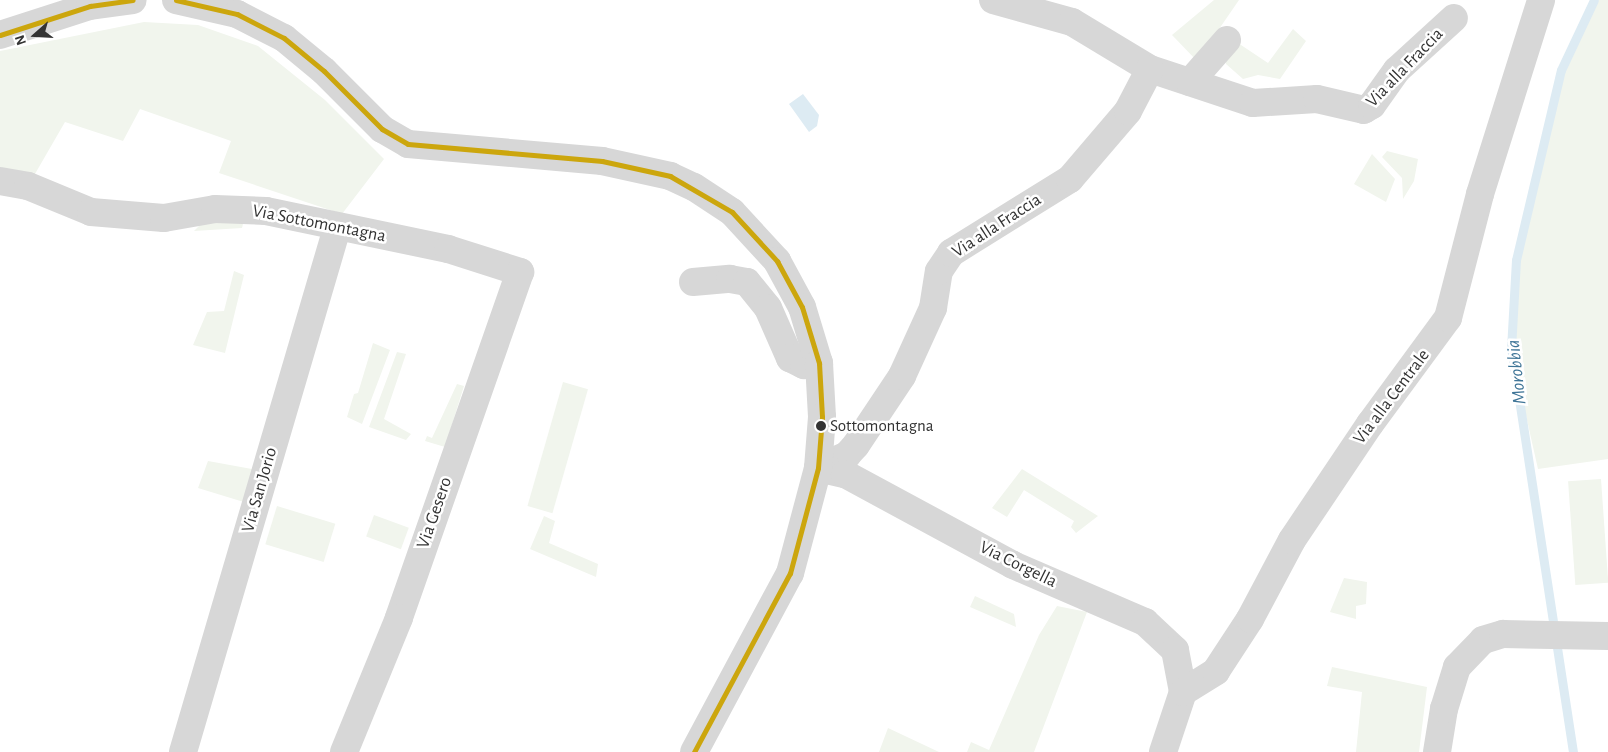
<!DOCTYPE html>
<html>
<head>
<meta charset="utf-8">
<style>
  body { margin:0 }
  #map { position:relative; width:1608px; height:752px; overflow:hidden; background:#fff; font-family:"Alegreya Sans",sans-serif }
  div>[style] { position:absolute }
  .green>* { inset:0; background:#f1f5ed; transform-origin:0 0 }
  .water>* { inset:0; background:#ddebf3 }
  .stream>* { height:9px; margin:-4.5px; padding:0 4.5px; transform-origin:4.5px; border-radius:4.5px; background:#ddebf3 }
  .minor>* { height:28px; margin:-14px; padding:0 14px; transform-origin:14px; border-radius:14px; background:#d7d7d7 }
  .tertiary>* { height:28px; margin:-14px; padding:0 14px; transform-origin:14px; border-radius:14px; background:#d7d7d7 }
  .bus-1>* { height:5px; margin:-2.5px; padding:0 2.5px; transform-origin:2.5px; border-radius:2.5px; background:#cca60d }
  .dots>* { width:14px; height:14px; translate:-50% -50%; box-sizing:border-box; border:2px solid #fff; border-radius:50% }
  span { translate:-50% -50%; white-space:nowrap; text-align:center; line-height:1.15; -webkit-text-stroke:5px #fff; paint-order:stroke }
  .bus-label { font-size:17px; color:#333 }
  .left { translate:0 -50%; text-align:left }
  .street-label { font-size:18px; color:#333 }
  .water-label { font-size:19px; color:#3f7597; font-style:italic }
  .north { position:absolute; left:10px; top:10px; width:50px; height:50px; -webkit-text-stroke:4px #fff; paint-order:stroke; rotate:251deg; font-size:14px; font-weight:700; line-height:20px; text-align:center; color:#333 }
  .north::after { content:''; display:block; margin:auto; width:18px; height:22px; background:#333; clip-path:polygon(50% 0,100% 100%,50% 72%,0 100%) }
</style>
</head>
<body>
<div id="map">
  <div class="green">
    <i style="clip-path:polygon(1214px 0,1239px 0,1197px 61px,1172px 35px)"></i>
    <i style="clip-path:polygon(1594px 0,1608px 0,1608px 459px,1538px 469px,1511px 349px,1516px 260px,1561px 70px)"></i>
    <i style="clip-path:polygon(144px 22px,198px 25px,258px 46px,325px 100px,384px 159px,342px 214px,219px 173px,231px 141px,140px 109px,123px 141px,65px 122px,28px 186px,0 181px,0 51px)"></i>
    <i style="clip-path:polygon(1293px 29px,1306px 41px,1280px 79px,1258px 75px,1243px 79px,1226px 64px,1224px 52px,1235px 41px,1268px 63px)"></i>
    <i style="clip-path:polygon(1387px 151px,1418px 159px,1414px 181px,1403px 199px,1402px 178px,1382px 157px)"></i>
    <i style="clip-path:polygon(1372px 154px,1395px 179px,1386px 202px,1354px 184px)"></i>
    <i style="clip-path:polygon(245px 216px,242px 228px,194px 231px,207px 218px)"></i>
    <i style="clip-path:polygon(234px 271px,244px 275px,225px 353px,193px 345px,207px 312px,224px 311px)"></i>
    <i style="clip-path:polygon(373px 343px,390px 350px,362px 424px,347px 417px,354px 394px,358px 393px)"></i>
    <i style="clip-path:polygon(397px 352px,406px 354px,384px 419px,411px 434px,406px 440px,369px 427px)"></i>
    <i style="left:563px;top:382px;width:26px;height:129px;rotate:16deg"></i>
    <i style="clip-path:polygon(457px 384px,464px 386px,445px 447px,425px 441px,427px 436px,432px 438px)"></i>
    <i style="clip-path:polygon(208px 461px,257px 470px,247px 503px,198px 488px)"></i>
    <i style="clip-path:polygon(1022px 469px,1098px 516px,1076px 533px,1071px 527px,1074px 521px,1024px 490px,1007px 517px,992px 508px)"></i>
    <i style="left:1601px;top:479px;width:104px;height:33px;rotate:86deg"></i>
    <i style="left:277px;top:506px;width:61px;height:40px;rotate:17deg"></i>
    <i style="left:374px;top:515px;width:37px;height:23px;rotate:20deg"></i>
    <i style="clip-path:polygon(544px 516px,555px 521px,549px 543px,598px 564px,596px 577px,530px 549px)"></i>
    <i style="clip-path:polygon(1344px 578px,1367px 582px,1366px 604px,1356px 606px,1356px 619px,1330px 612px)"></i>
    <i style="clip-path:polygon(975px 596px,1014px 614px,1016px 627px,970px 607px)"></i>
    <i style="clip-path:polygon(1057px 606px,1087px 612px,1034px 752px,967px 752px,971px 742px,989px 750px,1039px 635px)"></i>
    <i style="clip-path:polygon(1332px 667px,1427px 687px,1419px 752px,1356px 752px,1362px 692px,1327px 686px)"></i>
    <i style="clip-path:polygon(888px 728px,939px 752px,879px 752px)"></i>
  </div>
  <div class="water">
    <i style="clip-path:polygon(803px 94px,819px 115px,817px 126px,809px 132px,789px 104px)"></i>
  </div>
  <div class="stream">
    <i style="left:1573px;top:752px;width:408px;rotate:-98.7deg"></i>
    <i style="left:1511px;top:349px;width:89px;rotate:-86.8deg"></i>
    <i style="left:1516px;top:260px;width:195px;rotate:-76.7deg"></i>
    <i style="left:1561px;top:70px;width:77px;rotate:-64.8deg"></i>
  </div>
  <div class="minor">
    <i style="left:993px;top:0;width:82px;rotate:15.6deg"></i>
    <i style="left:1072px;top:22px;width:91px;rotate:31.1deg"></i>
    <i style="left:1150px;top:69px;width:108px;rotate:18.3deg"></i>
    <i style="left:1253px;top:103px;width:64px;rotate:-3.6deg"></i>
    <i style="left:1317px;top:99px;width:48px;rotate:13.2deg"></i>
    <i style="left:1364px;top:110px;width:9px;rotate:-32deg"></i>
    <i style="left:1372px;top:105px;width:43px;rotate:-54.5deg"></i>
    <i style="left:1397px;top:70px;width:77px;rotate:-42.4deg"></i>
    <i style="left:1190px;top:82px;width:56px;rotate:-48.6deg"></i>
    <i style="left:0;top:181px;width:28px;rotate:10deg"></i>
    <i style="left:28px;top:186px;width:68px;rotate:22.4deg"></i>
    <i style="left:91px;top:212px;width:73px;rotate:4.7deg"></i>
    <i style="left:164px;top:218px;width:52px;rotate:-10deg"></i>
    <i style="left:215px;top:209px;width:51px;rotate:2.2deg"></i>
    <i style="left:266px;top:211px;width:186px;rotate:11.8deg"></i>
    <i style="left:448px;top:249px;width:76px;rotate:17.7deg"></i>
    <i style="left:520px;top:272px;width:367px;rotate:109.3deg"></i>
    <i style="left:399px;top:618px;width:145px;rotate:112.3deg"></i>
    <i style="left:693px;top:282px;width:37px;rotate:-5deg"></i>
    <i style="left:730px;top:279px;width:17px;rotate:10deg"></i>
    <i style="left:747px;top:282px;width:33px;rotate:51deg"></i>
    <i style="left:768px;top:308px;width:55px;rotate:66.3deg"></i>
    <i style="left:790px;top:358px;width:16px;rotate:27deg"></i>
    <i style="left:804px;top:365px;width:15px;rotate:-8deg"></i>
    <i style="left:818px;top:468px;width:32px;rotate:-24deg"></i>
    <i style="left:847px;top:455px;width:13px;rotate:-48deg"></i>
    <i style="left:856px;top:445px;width:83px;rotate:-56.3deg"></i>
    <i style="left:902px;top:376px;width:75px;rotate:-65.5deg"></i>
    <i style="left:933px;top:308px;width:37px;rotate:-81deg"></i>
    <i style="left:939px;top:271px;width:22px;rotate:-56deg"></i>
    <i style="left:951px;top:253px;width:140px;rotate:-31.9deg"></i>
    <i style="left:1070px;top:179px;width:89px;rotate:-49.5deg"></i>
    <i style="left:1128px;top:111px;width:47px;rotate:-62.4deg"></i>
    <i style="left:818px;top:468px;width:28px;rotate:13deg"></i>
    <i style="left:845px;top:474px;width:191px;rotate:28.4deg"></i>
    <i style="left:1013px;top:565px;width:144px;rotate:23.4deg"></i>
    <i style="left:1145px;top:622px;width:41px;rotate:43deg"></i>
    <i style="left:1175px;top:650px;width:43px;rotate:79.2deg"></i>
    <i style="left:183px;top:752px;width:546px;rotate:-73.62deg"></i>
    <i style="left:1163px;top:752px;width:63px;rotate:-71.6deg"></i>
    <i style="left:1183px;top:692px;width:39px;rotate:-32deg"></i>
    <i style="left:1216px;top:671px;width:62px;rotate:-56.8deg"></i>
    <i style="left:1250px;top:619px;width:89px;rotate:-62deg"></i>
    <i style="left:1292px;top:540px;width:140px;rotate:-56.1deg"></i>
    <i style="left:1370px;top:424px;width:132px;rotate:-53.7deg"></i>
    <i style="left:1448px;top:318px;width:128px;rotate:-75.5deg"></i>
    <i style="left:1480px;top:194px;width:203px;rotate:-72.5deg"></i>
    <i style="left:1437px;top:752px;width:44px;rotate:-80.8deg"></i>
    <i style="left:1444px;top:709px;width:44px;rotate:-72.8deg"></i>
    <i style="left:1457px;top:667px;width:37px;rotate:-46deg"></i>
    <i style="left:1483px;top:640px;width:21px;rotate:-17deg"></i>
    <i style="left:1503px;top:634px;width:105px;rotate:1.1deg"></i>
  </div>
  <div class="tertiary">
    <i style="left:176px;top:0;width:63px;rotate:12.9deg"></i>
    <i style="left:237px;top:14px;width:53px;rotate:27.1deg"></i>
    <i style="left:284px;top:38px;width:52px;rotate:39.5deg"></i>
    <i style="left:324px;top:71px;width:82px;rotate:45deg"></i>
    <i style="left:382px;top:129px;width:30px;rotate:30deg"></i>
    <i style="left:408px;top:144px;width:195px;rotate:5deg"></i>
    <i style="left:602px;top:161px;width:70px;rotate:12.4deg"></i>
    <i style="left:670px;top:176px;width:26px;rotate:25deg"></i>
    <i style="left:694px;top:187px;width:45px;rotate:33.3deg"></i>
    <i style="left:732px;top:212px;width:67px;rotate:47.4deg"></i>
    <i style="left:777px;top:261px;width:52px;rotate:61.5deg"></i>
    <i style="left:802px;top:307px;width:59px;rotate:73.1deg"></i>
    <i style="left:819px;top:363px;width:54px;rotate:86.8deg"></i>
    <i style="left:822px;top:417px;width:51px;rotate:94.5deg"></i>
    <i style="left:818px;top:468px;width:109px;rotate:104.9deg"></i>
    <i style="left:790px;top:573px;width:203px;rotate:118.2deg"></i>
    <i style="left:0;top:35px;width:95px;rotate:-17.9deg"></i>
    <i style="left:90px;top:6px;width:43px;rotate:-7.9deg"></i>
  </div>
  <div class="bus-1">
    <i style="left:176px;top:0;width:63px;rotate:12.9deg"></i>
    <i style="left:237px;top:14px;width:53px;rotate:27.1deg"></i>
    <i style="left:284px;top:38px;width:52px;rotate:39.5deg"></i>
    <i style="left:324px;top:71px;width:82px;rotate:45deg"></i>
    <i style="left:382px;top:129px;width:30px;rotate:30deg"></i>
    <i style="left:408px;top:144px;width:195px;rotate:5deg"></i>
    <i style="left:602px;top:161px;width:70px;rotate:12.4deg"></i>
    <i style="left:670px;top:176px;width:72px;rotate:30.1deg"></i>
    <i style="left:732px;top:212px;width:67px;rotate:47.4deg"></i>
    <i style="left:777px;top:261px;width:52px;rotate:61.5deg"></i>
    <i style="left:802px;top:307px;width:59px;rotate:73.1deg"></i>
    <i style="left:819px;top:363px;width:54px;rotate:86.8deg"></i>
    <i style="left:822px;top:417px;width:51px;rotate:94.5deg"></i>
    <i style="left:818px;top:468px;width:109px;rotate:104.9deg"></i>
    <i style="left:790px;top:573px;width:203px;rotate:118.2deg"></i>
    <i style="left:0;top:35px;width:95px;rotate:-17.9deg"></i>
    <i style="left:90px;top:6px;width:43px;rotate:-7.9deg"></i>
  </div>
  <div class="dots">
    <i style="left:821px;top:426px;background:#333"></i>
  </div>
  <div class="bus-label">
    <span class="left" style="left:830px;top:426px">Sottomontagna</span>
  </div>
  <div class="street-label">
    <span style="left:1405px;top:68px;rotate:-46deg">Via alla Fraccia</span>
    <span style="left:319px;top:224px;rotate:11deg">Via Sottomontagna</span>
    <span style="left:997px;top:226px;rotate:-33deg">Via alla Fraccia</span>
    <span style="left:1392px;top:397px;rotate:-53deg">Via alla Centrale</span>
    <span style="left:260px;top:490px;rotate:-74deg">Via San Jorio</span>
    <span style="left:435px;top:513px;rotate:-71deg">Via Gesero</span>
    <span style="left:1018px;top:565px;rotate:26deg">Via Corgella</span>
  </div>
  <div class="water-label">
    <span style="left:1517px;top:372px;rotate:-96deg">Morobbia</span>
  </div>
  <div class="north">N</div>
</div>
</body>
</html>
